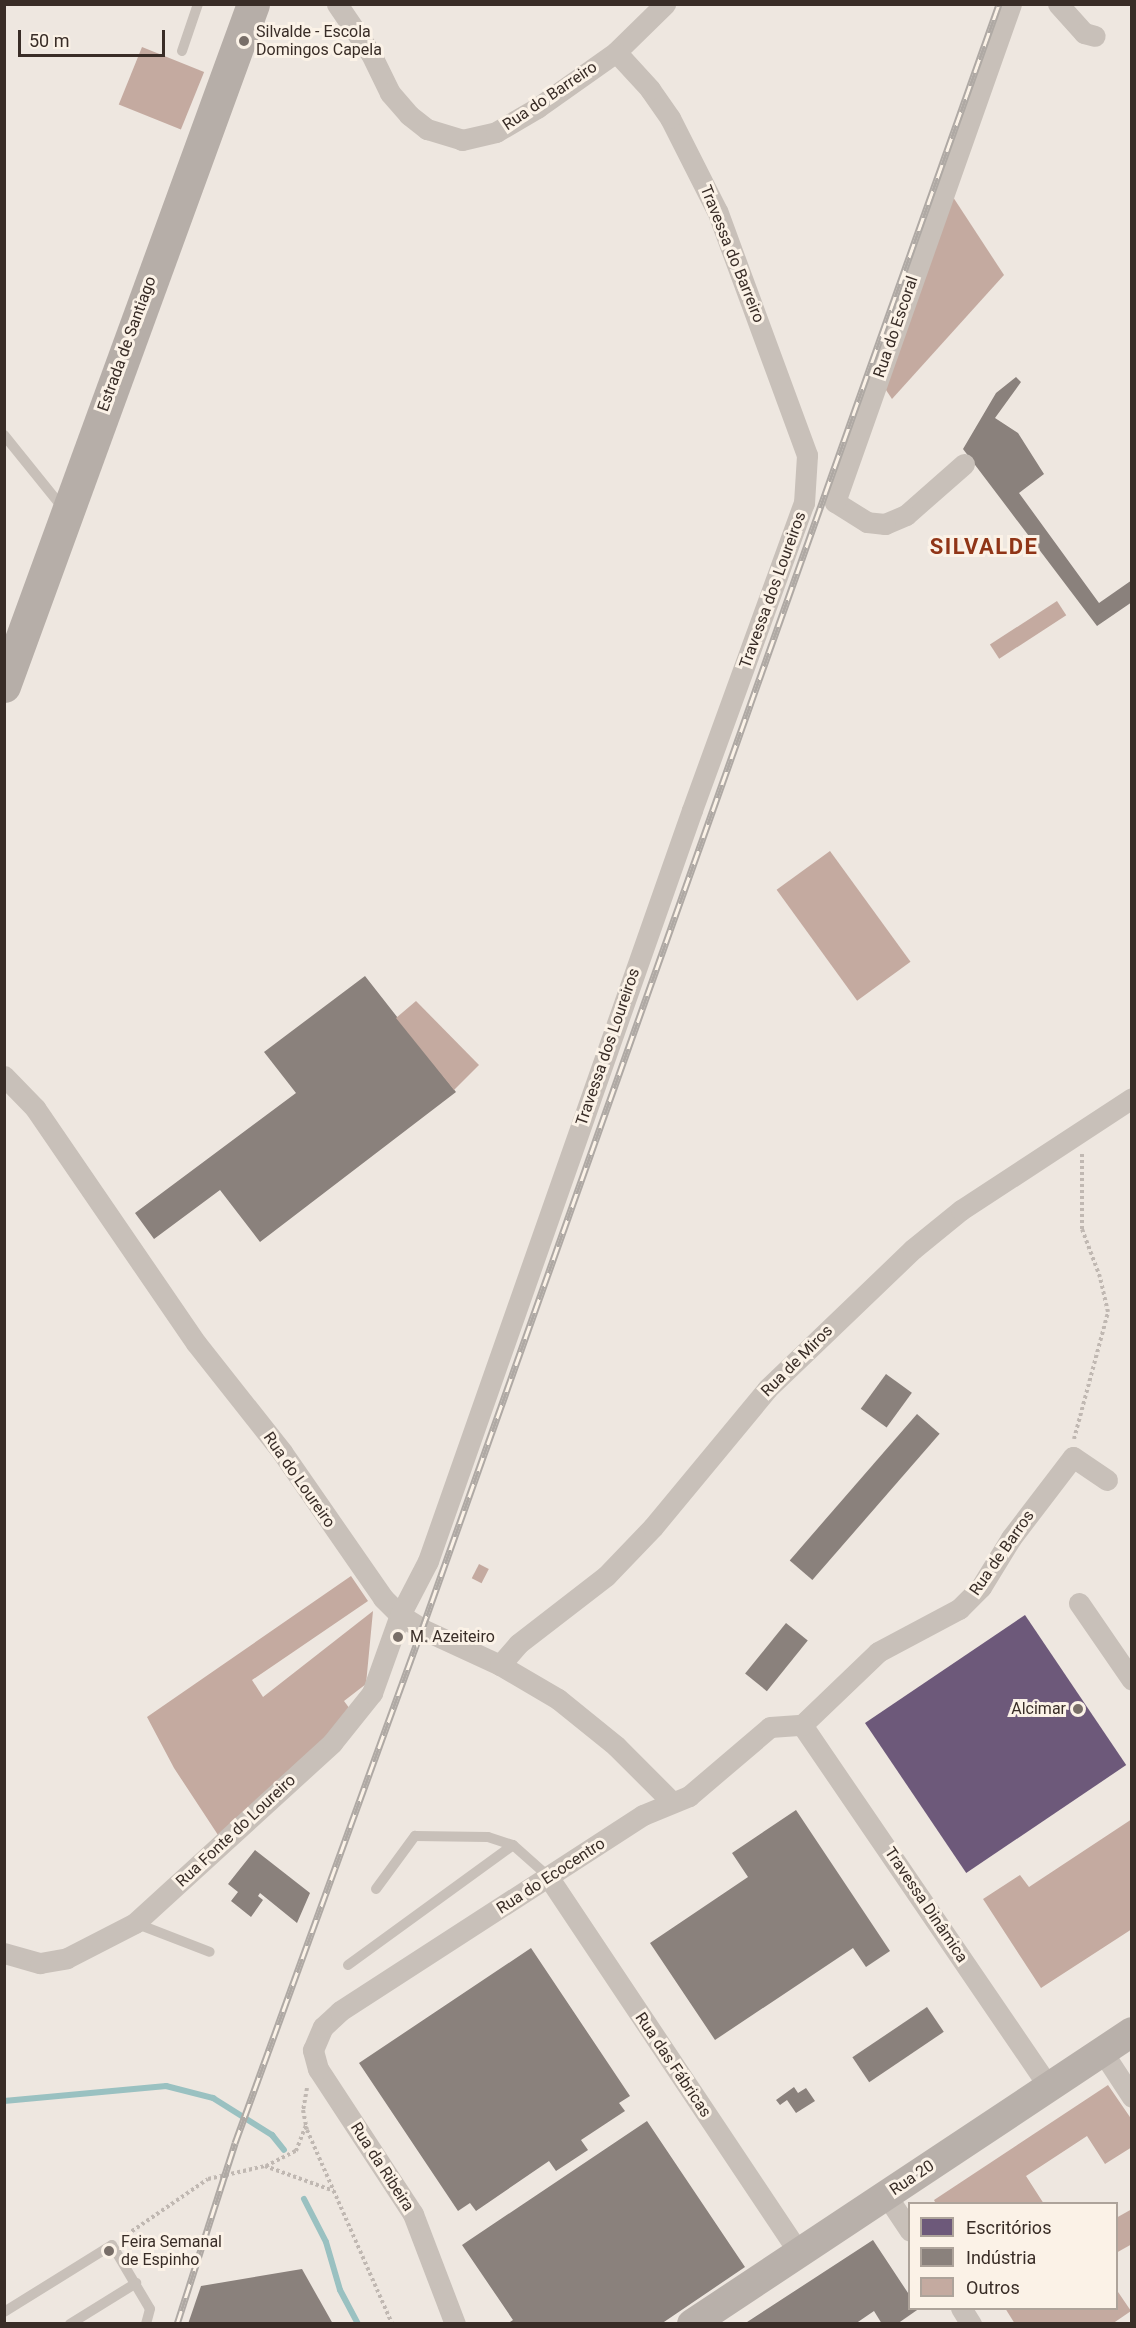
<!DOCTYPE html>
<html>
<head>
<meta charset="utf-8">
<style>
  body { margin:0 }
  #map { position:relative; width:1136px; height:2328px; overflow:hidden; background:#eee7e0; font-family:Roboto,sans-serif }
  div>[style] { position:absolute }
  .offices>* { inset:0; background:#6d597a; transform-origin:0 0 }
  .industry>* { inset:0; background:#8a817c; transform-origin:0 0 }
  .stream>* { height:6px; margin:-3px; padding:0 3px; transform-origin:3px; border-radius:3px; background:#9ac1c1 }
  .building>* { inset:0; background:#c4aaa0; transform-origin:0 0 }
  .path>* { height:4px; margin-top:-2px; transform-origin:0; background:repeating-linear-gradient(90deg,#c0b8b2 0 3px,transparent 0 6px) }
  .service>* { height:10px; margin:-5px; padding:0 5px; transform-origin:5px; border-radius:5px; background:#c8c0b9 }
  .minor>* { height:21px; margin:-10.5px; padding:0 10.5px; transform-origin:10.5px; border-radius:10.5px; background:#c8c0b9 }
  .secondary>* { height:30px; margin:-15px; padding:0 15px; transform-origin:15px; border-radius:15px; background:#b8b0aa }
  .primary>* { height:33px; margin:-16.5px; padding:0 16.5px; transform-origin:16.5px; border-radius:16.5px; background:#b6aea8 }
  .rail>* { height:7px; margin-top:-3.5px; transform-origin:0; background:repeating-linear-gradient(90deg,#fbf2e7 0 14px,#afa9a4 0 28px); box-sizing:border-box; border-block:2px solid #afa9a4 }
  .dots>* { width:16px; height:16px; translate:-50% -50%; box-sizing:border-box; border:3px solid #fbf2e7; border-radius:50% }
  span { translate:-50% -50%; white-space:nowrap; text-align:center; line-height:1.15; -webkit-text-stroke:6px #fbf2e7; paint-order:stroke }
  .poi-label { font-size:16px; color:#392d27 }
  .left { translate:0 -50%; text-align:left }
  .right { translate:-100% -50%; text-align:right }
  .street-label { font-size:16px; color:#392d27 }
  .district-label { font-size:22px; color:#903517; font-weight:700; letter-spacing:1.5px }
  .frame { position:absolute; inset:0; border:6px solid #392d27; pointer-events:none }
  .legend { position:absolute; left:908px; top:2202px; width:210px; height:108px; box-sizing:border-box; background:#fbf2e7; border:2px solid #ada39a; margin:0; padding:8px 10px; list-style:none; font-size:18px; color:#392d27 }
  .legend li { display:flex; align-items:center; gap:12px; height:30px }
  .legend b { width:30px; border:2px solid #ada39a }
  .scale { position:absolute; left:18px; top:30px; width:147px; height:27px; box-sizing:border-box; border:3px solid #392d27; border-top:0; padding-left:8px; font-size:18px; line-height:21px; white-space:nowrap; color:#392d27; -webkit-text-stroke:4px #fbf2e7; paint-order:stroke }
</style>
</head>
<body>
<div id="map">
  <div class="offices">
    <i style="left:1025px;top:1615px;width:181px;height:193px;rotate:56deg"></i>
  </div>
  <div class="industry">
    <i style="clip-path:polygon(1016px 377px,1021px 382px,995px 418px,1018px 433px,1044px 474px,1019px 493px,1099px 603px,1132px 580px,1132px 602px,1097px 626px,963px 449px,996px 393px)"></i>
    <i style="clip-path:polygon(365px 976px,456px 1092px,260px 1242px,220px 1190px,154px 1239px,135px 1213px,296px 1093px,264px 1052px)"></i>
    <i style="left:886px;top:1374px;width:32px;height:43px;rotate:36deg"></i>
    <i style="left:917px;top:1414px;width:30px;height:194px;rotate:41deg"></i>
    <i style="left:786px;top:1623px;width:28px;height:65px;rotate:39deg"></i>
    <i style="clip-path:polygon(796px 1810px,890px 1951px,866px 1967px,853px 1948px,715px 2040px,650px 1943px,748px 1877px,732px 1853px)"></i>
    <i style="clip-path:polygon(255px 1850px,310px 1893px,297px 1923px,260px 1893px,258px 1896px,263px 1900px,251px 1917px,231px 1901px,238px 1892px,228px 1884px)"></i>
    <i style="clip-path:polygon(531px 1948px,630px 2096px,619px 2103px,625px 2111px,581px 2140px,588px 2150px,556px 2171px,549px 2161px,476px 2211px,470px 2203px,458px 2211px,359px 2063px)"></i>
    <i style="left:927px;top:2007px;width:30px;height:90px;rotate:56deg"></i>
    <i style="clip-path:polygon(794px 2087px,798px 2093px,806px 2088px,815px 2101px,796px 2113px,787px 2100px,780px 2105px,776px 2100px)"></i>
    <i style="clip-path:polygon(647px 2121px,745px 2267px,661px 2324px,507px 2324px,513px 2320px,462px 2245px)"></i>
    <i style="clip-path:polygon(873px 2240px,910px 2296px,910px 2308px,920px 2308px,897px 2324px,882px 2324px,874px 2311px,855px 2324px,744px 2324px)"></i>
    <i style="clip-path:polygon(302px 2269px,333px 2324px,188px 2324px,201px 2286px)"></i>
  </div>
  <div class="stream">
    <i style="left:4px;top:2101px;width:163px;rotate:-5.3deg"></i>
    <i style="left:166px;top:2086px;width:49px;rotate:14.3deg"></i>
    <i style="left:213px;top:2098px;width:70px;rotate:32.1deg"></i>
    <i style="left:272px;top:2135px;width:19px;rotate:51deg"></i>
    <i style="left:304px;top:2199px;width:48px;rotate:62.9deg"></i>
    <i style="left:326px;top:2242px;width:50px;rotate:73.7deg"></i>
    <i style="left:340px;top:2290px;width:38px;rotate:62deg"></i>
  </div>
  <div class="building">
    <i style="left:142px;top:47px;width:67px;height:62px;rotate:22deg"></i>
    <i style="clip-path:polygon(953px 197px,1004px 275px,892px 399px,884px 387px)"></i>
    <i style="left:1057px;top:601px;width:17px;height:80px;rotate:57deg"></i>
    <i style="left:830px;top:851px;width:137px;height:66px;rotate:54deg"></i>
    <i style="clip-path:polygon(416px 1001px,479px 1065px,454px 1090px,396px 1018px)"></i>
    <i style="left:479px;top:1564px;width:11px;height:16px;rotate:27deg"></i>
    <i style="clip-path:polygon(351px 1576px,368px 1601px,252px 1680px,263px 1697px,373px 1611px,366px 1684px,344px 1701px,353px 1713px,220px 1838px,174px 1768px,147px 1717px)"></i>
    <i style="clip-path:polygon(1132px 1819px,1132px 1929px,1041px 1988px,983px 1899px,1020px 1875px,1029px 1887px)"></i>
    <i style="clip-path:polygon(1108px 2085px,1132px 2120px,1132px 2147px,1105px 2164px,1087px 2136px,1026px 2176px,1044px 2204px,936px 2204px,934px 2200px)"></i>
    <i style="clip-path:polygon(1132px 2209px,1132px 2244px,1116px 2253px,1116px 2218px)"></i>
    <i style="clip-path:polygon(1116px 2289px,1131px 2311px,1112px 2324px,1015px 2324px,1005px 2308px,1116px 2308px)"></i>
  </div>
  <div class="path">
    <i style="left:1074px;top:1439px;width:131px;rotate:-75deg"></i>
    <i style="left:1108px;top:1312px;width:36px;rotate:-103deg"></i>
    <i style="left:1100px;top:1277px;width:51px;rotate:-110.6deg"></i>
    <i style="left:1082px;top:1229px;width:76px;rotate:-90deg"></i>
    <i style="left:307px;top:2088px;width:22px;rotate:100deg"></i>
    <i style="left:303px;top:2110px;width:20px;rotate:79deg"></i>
    <i style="left:307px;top:2130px;width:212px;rotate:66.3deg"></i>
    <i style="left:266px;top:2166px;width:34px;rotate:-27deg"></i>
    <i style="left:296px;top:2151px;width:28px;rotate:-69deg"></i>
    <i style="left:122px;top:2238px;width:104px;rotate:-34.5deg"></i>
    <i style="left:208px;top:2179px;width:58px;rotate:-12.8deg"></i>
    <i style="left:265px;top:2166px;width:73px;rotate:19.9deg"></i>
  </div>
  <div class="service">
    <i style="left:182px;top:51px;width:50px;rotate:-71.2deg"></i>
    <i style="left:4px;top:435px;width:92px;rotate:51.1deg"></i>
    <i style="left:376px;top:1889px;width:66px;rotate:-53.7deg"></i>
    <i style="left:415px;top:1836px;width:73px;rotate:0.8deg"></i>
    <i style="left:488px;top:1837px;width:26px;rotate:18deg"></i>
    <i style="left:513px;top:1845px;width:48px;rotate:41.6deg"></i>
    <i style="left:135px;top:1923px;width:80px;rotate:21.1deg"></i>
    <i style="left:348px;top:1965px;width:204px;rotate:-36deg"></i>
    <i style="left:4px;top:2312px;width:127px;rotate:-31.8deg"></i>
    <i style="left:112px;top:2245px;width:74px;rotate:59.3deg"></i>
    <i style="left:150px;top:2309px;width:16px;rotate:105deg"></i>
    <i style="left:70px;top:2324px;width:78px;rotate:-31.8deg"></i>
  </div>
  <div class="minor">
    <i style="left:337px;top:4px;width:60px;rotate:55.8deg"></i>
    <i style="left:371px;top:54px;width:43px;rotate:64deg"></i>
    <i style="left:390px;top:93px;width:29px;rotate:49deg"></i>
    <i style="left:409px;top:115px;width:23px;rotate:38deg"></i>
    <i style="left:427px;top:129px;width:37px;rotate:17deg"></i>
    <i style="left:462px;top:140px;width:35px;rotate:-13deg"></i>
    <i style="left:496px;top:132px;width:48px;rotate:-30.3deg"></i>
    <i style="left:537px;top:108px;width:97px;rotate:-35.3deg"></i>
    <i style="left:616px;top:52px;width:69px;rotate:-44.4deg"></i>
    <i style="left:1058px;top:4px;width:39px;rotate:48deg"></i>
    <i style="left:1084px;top:33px;width:11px;rotate:15deg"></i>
    <i style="left:964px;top:464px;width:77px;rotate:138.7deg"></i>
    <i style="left:906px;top:515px;width:23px;rotate:157deg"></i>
    <i style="left:885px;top:524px;width:18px;rotate:-174deg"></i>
    <i style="left:867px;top:522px;width:38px;rotate:-148deg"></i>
    <i style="left:835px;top:502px;width:528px;rotate:-70.54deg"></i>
    <i style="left:4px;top:1076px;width:45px;rotate:45.9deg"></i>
    <i style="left:35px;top:1108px;width:285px;rotate:55.6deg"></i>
    <i style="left:196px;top:1343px;width:139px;rotate:51.7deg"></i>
    <i style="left:282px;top:1452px;width:178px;rotate:55.3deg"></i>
    <i style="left:383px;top:1598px;width:24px;rotate:45deg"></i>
    <i style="left:400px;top:1615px;width:26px;rotate:32deg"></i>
    <i style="left:422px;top:1629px;width:86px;rotate:24.8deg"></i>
    <i style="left:500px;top:1665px;width:67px;rotate:30.4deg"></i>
    <i style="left:558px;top:1699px;width:75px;rotate:39deg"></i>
    <i style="left:616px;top:1746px;width:79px;rotate:45deg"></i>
    <i style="left:1079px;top:1603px;width:93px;rotate:55.5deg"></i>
    <i style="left:500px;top:1665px;width:28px;rotate:-49deg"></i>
    <i style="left:518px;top:1644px;width:111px;rotate:-37.7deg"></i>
    <i style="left:606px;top:1576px;width:68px;rotate:-46.2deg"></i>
    <i style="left:653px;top:1527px;width:179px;rotate:-50.4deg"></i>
    <i style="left:767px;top:1389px;width:202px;rotate:-43.8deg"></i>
    <i style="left:913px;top:1249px;width:62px;rotate:-39.1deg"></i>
    <i style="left:961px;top:1210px;width:204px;rotate:-33.2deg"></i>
    <i style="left:802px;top:1725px;width:438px;rotate:55.7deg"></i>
    <i style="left:802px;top:1725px;width:105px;rotate:-43.8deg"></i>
    <i style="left:878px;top:1652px;width:92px;rotate:-28deg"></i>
    <i style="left:959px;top:1609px;width:31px;rotate:-45deg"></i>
    <i style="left:981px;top:1587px;width:57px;rotate:-58.5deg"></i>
    <i style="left:1011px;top:1538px;width:102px;rotate:-52.6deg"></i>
    <i style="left:1073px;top:1457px;width:41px;rotate:34.1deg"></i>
    <i style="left:549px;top:1878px;width:449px;rotate:56.3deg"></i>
    <i style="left:4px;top:1953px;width:37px;rotate:16deg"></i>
    <i style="left:40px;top:1963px;width:27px;rotate:-10deg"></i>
    <i style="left:67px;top:1958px;width:76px;rotate:-27.2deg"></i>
    <i style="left:135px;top:1923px;width:267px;rotate:-42.4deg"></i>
    <i style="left:332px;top:1743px;width:64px;rotate:-51.3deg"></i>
    <i style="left:372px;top:1693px;width:83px;rotate:-70.3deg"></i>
    <i style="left:400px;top:1615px;width:61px;rotate:-62.6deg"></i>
    <i style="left:428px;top:1561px;width:796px;rotate:-70.63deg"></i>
    <i style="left:692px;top:810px;width:327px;rotate:-70deg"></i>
    <i style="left:804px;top:503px;width:48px;rotate:-86.4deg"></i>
    <i style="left:807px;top:455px;width:260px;rotate:-110.2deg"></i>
    <i style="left:717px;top:211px;width:104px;rotate:-116.8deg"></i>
    <i style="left:670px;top:118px;width:35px;rotate:-125deg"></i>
    <i style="left:650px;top:89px;width:50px;rotate:-132.6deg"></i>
    <i style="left:1102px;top:2051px;width:55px;rotate:56.9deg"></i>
    <i style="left:886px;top:2195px;width:43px;rotate:56.3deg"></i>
    <i style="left:961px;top:2308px;width:19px;rotate:58deg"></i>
    <i style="left:455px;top:2324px;width:118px;rotate:-110.9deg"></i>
    <i style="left:413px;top:2214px;width:173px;rotate:-123.2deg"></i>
    <i style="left:318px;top:2069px;width:20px;rotate:-105deg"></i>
    <i style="left:313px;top:2050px;width:25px;rotate:-67deg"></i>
    <i style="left:323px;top:2027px;width:23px;rotate:-43deg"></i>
    <i style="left:340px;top:2011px;width:361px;rotate:-32.9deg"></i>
    <i style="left:643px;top:1815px;width:50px;rotate:-22.4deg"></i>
    <i style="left:689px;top:1796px;width:106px;rotate:-40.4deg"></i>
    <i style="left:770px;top:1727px;width:32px;rotate:-4deg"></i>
  </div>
  <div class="secondary">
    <i style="left:692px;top:2324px;width:528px;rotate:-33.57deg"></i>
  </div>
  <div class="primary">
    <i style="left:4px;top:686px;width:726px;rotate:-69.94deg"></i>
  </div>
  <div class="rail">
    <i style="left:177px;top:2324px;width:190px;rotate:-72.2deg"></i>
    <i style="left:235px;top:2143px;width:547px;rotate:-70.01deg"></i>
    <i style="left:422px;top:1629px;width:1724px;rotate:-70.45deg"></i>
  </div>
  <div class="dots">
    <i style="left:244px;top:41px;background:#786e68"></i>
    <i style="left:398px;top:1637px;background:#786e68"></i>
    <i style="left:1078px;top:1709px;background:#786e68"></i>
    <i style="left:109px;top:2251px;background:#786e68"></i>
  </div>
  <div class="poi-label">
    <span class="left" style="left:256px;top:41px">Silvalde - Escola<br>Domingos Capela</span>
    <span class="left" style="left:410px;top:1637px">M. Azeiteiro</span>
    <span class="right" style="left:1066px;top:1709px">Alcimar</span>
    <span class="left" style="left:121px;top:2251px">Feira Semanal<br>de Espinho</span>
  </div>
  <div class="street-label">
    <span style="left:550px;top:96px;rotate:-34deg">Rua do Barreiro</span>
    <span style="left:732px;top:254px;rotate:68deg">Travessa do Barreiro</span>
    <span style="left:896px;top:327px;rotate:-71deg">Rua do Escoral</span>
    <span style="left:127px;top:344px;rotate:-70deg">Estrada de Santiago</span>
    <span style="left:773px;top:590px;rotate:-70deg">Travessa dos Loureiros</span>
    <span style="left:608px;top:1047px;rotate:-71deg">Travessa dos Loureiros</span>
    <span style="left:797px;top:1361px;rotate:-45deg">Rua de Miros</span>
    <span style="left:299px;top:1480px;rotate:55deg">Rua do Loureiro</span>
    <span style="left:1002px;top:1553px;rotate:-55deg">Rua de Barros</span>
    <span style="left:236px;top:1831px;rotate:-43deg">Rua Fonte do Loureiro</span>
    <span style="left:551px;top:1876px;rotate:-33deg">Rua do Ecocentro</span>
    <span style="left:926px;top:1905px;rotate:56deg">Travessa Dinâmica</span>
    <span style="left:673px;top:2065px;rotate:56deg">Rua das Fábricas</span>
    <span style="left:382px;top:2167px;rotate:57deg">Rua da Ribeira</span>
    <span style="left:912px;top:2178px;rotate:-34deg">Rua 20</span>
  </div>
  <div class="district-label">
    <span style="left:984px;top:547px">SILVALDE</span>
  </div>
  <div class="frame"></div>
  <ul class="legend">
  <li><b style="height:16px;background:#6d597a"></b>Escritórios</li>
  <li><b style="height:16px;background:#8a817c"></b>Indústria</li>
  <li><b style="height:16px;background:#c4aaa0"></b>Outros</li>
  </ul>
  <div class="scale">50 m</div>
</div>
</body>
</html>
